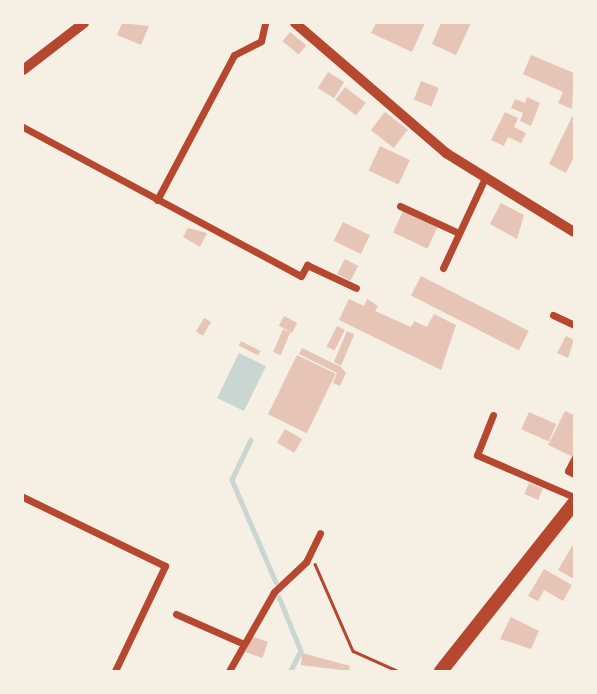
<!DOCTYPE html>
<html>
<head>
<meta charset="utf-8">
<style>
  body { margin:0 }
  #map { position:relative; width:597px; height:694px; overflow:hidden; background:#f6efe4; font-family:Montserrat,sans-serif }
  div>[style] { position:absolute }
  .water>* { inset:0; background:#c9d6d2; transform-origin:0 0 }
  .stream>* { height:4.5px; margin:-2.25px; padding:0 2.25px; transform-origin:2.25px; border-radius:2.25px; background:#c9d6d2 }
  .building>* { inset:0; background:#e6c5b7; transform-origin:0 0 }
  .path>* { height:2.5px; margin:-1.25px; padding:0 1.25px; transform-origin:1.25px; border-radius:1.25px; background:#b5482f }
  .minor>* { height:7px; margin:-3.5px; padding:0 3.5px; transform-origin:3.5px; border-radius:3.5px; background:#b5482f }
  .secondary>* { height:10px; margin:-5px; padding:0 5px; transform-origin:5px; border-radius:5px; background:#b5482f }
  .trunk>* { height:14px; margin:-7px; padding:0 7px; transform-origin:7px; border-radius:7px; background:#b5482f }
  span { translate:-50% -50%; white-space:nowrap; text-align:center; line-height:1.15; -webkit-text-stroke:5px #f6efe4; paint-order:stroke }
  .frame { position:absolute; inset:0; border:24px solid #f6efe4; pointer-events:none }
</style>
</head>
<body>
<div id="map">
  <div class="water">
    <i style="left:239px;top:353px;width:30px;height:50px;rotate:26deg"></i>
  </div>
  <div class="stream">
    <i style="left:251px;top:440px;width:44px;rotate:115.4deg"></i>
    <i style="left:232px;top:480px;width:111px;rotate:66.7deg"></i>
    <i style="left:279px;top:597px;width:58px;rotate:67.8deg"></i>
    <i style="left:301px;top:651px;width:22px;rotate:117deg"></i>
  </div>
  <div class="building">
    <i style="clip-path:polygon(122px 23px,149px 26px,141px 45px,117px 35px)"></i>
    <i style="clip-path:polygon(376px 23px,425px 23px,412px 52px,371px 33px)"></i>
    <i style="clip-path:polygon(441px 23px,471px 23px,456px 55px,432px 44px)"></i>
    <i style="left:290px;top:32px;width:21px;height:12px;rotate:39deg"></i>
    <i style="clip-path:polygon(531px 55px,574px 73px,572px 109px,558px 103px,563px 92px,523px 74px)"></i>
    <i style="left:328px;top:72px;width:19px;height:19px;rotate:32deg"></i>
    <i style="left:421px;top:81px;width:19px;height:20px;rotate:21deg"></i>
    <i style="left:345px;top:87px;width:26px;height:16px;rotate:37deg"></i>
    <i style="clip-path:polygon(527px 97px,540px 103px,531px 126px,520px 121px,523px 113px,511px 108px,515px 99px,525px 103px)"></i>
    <i style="left:385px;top:112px;width:29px;height:23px;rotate:38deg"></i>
    <i style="clip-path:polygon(505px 112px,518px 118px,514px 127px,526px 133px,521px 143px,508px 137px,504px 146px,491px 140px)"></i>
    <i style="clip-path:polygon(574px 113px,574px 157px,566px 173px,549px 164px)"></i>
    <i style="left:380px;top:146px;width:33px;height:27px;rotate:25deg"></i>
    <i style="clip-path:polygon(501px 203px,524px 215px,517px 239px,490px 224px)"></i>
    <i style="left:404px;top:209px;width:38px;height:26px;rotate:25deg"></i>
    <i style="left:343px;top:222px;width:30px;height:21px;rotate:26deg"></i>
    <i style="clip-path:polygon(188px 228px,207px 233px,200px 247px,183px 237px)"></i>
    <i style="left:345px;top:259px;width:15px;height:17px;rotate:28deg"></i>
    <i style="left:421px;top:276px;width:121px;height:22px;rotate:27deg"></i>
    <i style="clip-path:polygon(349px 299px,364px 306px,367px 299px,378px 306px,375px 311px,411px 327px,414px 321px,427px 327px,434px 314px,456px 325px,441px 370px,339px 320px)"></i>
    <i style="left:284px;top:316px;width:15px;height:11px;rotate:28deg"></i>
    <i style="left:204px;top:318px;width:8px;height:16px;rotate:30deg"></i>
    <i style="left:337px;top:326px;width:9px;height:23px;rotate:27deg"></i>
    <i style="left:283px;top:329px;width:8px;height:25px;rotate:23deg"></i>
    <i style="left:347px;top:331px;width:8px;height:34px;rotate:23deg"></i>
    <i style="clip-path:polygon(566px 336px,574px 340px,568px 358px,557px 353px)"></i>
    <i style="left:241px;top:341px;width:22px;height:5px;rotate:27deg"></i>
    <i style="clip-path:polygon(302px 348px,341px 367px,346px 373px,340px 386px,333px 383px,337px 373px,299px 354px)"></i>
    <i style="left:297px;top:355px;width:43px;height:66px;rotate:26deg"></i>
    <i style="clip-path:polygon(565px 411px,574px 415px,573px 457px,548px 445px)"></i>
    <i style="left:529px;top:412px;width:30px;height:19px;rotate:24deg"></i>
    <i style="left:285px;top:429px;width:20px;height:16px;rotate:30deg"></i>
    <i style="left:529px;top:483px;width:15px;height:12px;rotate:23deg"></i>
    <i style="clip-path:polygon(574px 543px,574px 579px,558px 570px)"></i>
    <i style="clip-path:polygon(544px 569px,572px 585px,563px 601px,544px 590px,538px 601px,528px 596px)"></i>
    <i style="clip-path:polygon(511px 617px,539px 631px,531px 649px,500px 639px)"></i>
    <i style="left:251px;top:636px;width:18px;height:17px;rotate:19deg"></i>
    <i style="clip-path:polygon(302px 653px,350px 666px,349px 671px,301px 665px)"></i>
  </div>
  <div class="path">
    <i style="left:315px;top:564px;width:95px;rotate:66.4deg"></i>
    <i style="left:353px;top:651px;width:49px;rotate:24deg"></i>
  </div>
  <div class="minor">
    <i style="left:23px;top:127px;width:315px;rotate:28.2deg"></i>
    <i style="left:301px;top:276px;width:13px;rotate:-61deg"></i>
    <i style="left:307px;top:265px;width:54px;rotate:25.1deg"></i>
    <i style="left:157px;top:200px;width:164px;rotate:-62deg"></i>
    <i style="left:234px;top:55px;width:30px;rotate:-27deg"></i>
    <i style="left:261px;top:41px;width:18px;rotate:-77deg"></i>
    <i style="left:400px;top:206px;width:65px;rotate:24.6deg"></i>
    <i style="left:443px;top:268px;width:97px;rotate:-65deg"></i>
    <i style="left:553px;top:315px;width:23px;rotate:25deg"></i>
    <i style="left:493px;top:415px;width:43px;rotate:111.8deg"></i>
    <i style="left:477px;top:455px;width:106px;rotate:23.4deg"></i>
    <i style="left:574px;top:459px;width:13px;rotate:117deg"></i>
    <i style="left:568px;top:471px;width:7px;rotate:27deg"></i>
    <i style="left:23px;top:497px;width:158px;rotate:25.9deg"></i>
    <i style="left:165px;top:566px;width:116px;rotate:115.5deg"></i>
    <i style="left:176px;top:614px;width:74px;rotate:23.8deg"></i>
    <i style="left:229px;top:671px;width:91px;rotate:-60.3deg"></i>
    <i style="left:274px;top:592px;width:44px;rotate:-43.2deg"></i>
    <i style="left:306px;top:562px;width:32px;rotate:-64deg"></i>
  </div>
  <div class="secondary">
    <i style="left:295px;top:23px;width:199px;rotate:40.7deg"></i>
    <i style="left:446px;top:153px;width:150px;rotate:31.7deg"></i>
    <i style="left:23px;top:70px;width:77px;rotate:-37.6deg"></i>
  </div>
  <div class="trunk">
    <i style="left:441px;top:671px;width:214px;rotate:-51.6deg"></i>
  </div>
  <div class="frame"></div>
</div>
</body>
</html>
